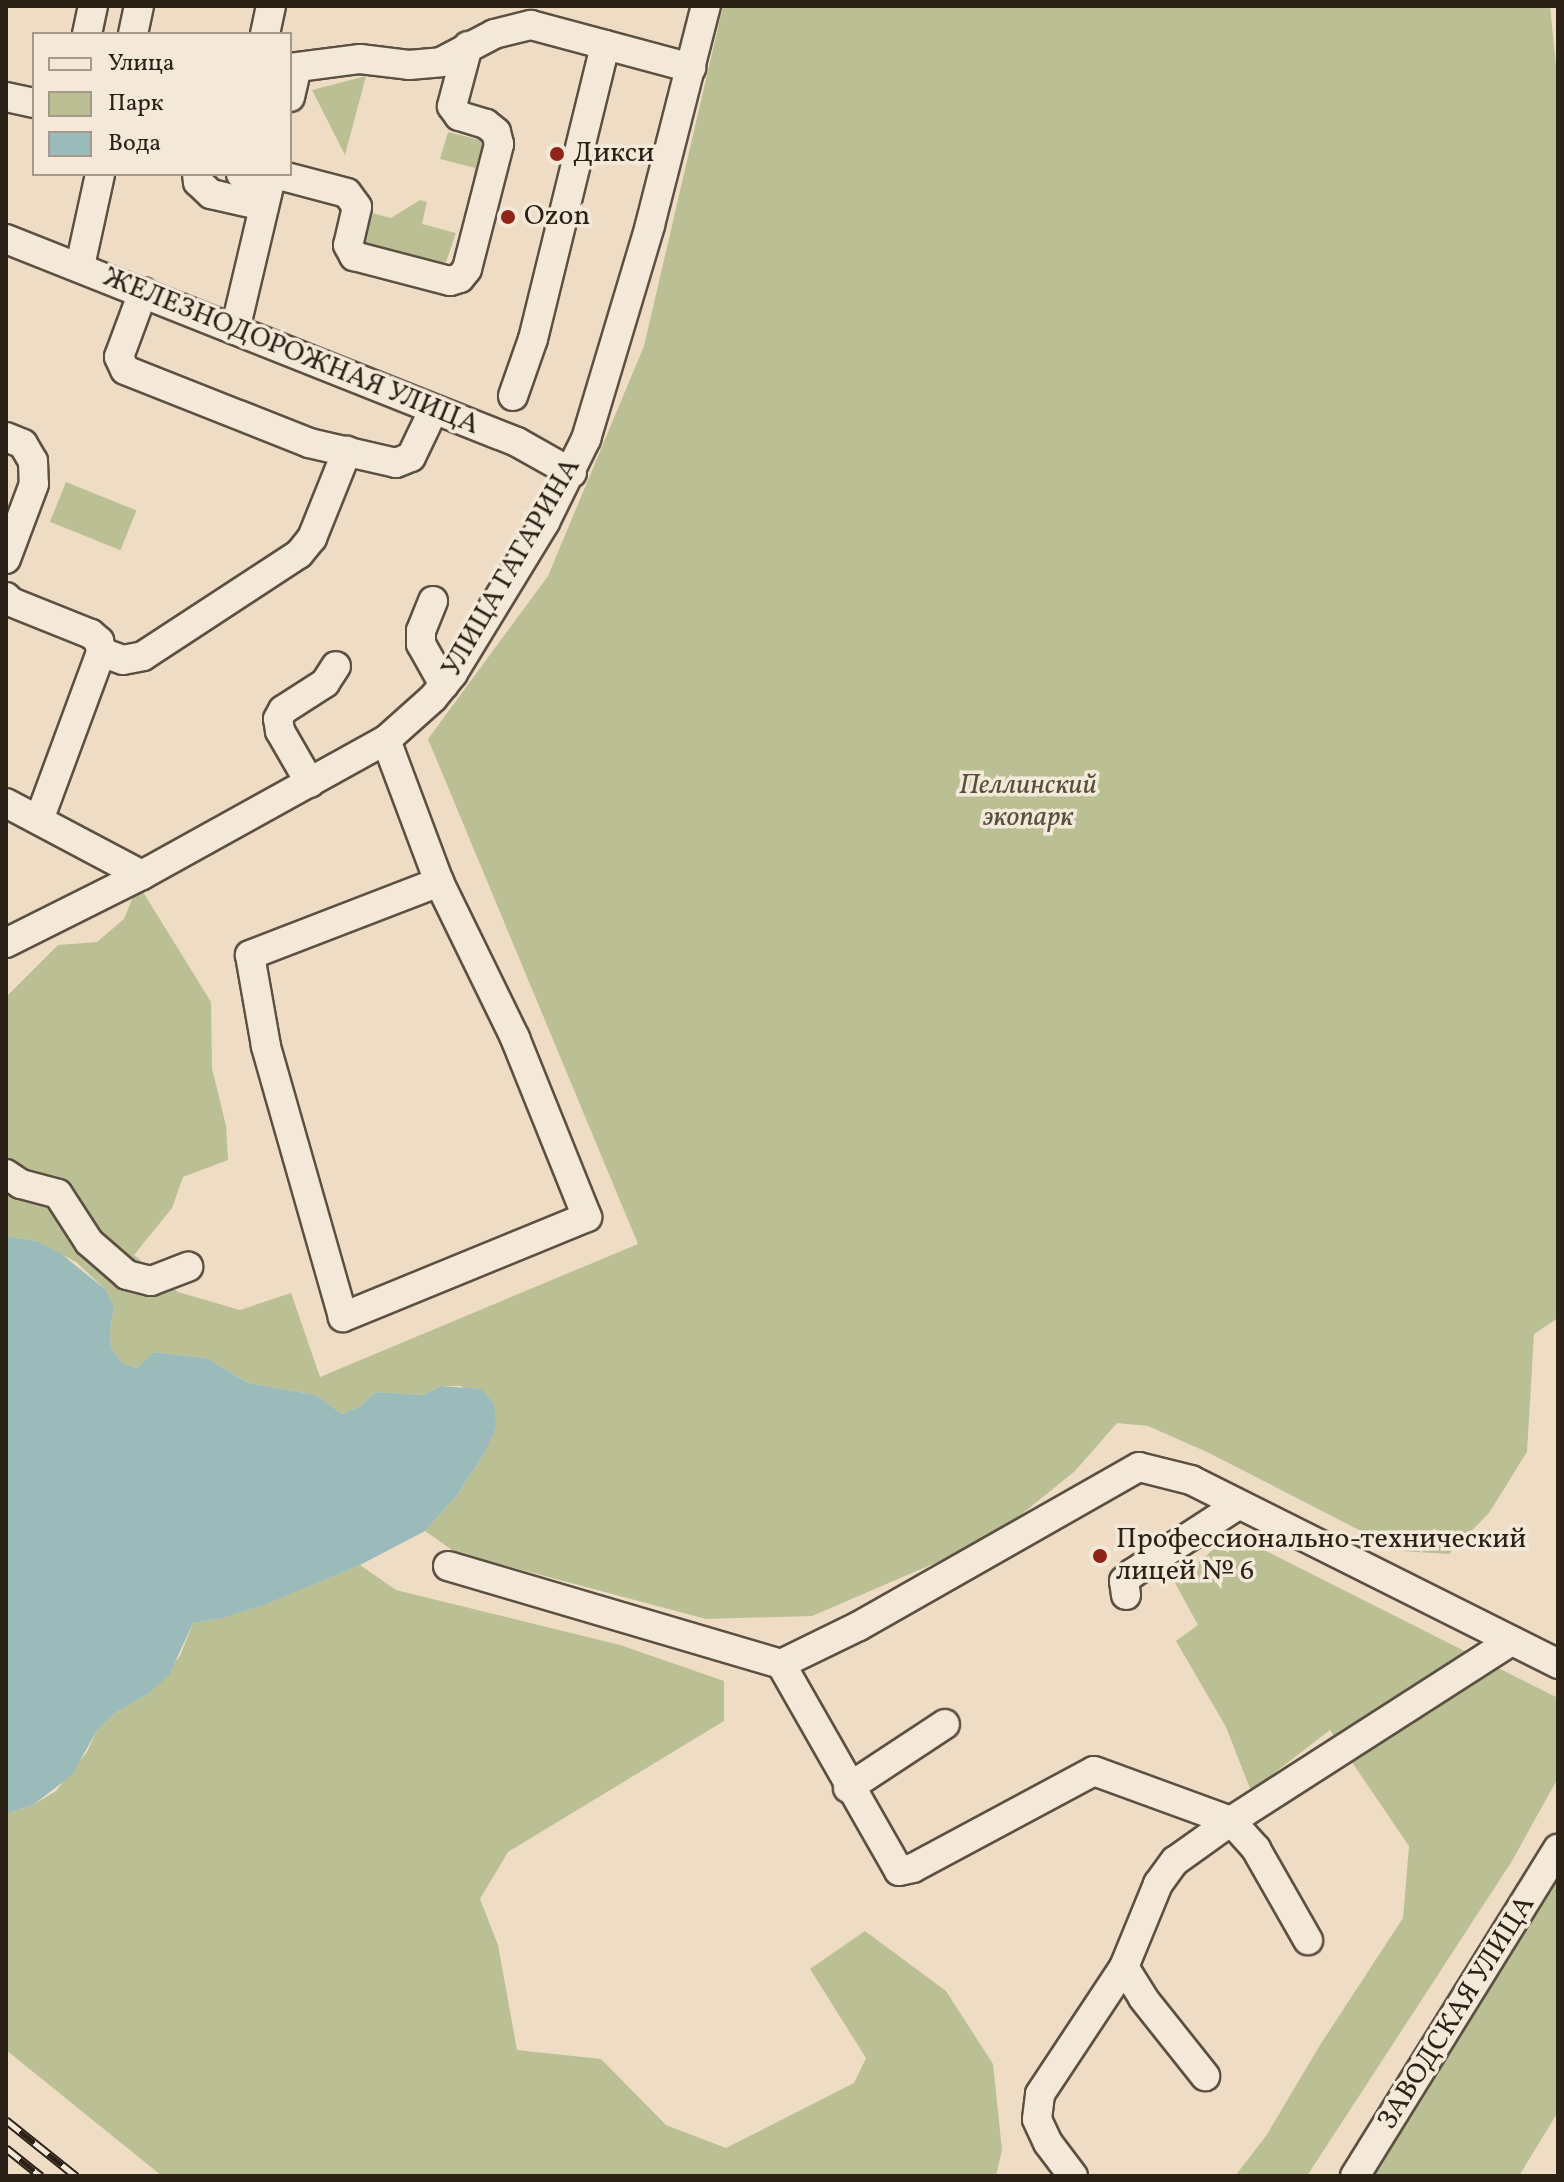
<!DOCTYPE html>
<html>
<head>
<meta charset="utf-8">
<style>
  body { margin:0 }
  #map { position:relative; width:1564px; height:2182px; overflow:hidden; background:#eeddc4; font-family:Vollkorn,serif }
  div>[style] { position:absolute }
  .green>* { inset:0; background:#bac094; transform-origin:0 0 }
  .water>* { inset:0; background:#9bbbba }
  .roads { filter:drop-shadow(2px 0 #5c5042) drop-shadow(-2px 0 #5c5042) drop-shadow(0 2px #5c5042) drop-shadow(0 -2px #5c5042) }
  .minor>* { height:28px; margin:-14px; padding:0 14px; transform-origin:14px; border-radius:14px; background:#f4e9d9 }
  .rail>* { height:9px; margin-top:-4.5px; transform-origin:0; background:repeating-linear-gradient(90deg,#f4e9d9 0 18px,#2b2116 0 36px); box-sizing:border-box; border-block:2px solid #2b2116 }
  .dots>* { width:22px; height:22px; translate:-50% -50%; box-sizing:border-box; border:4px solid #f4e9d9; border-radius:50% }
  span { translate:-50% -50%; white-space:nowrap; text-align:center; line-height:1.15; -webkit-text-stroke:7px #f4e9d9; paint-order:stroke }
  .poi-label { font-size:28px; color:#2b2116 }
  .left { translate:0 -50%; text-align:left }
  .street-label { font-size:28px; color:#2b2116 }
  .park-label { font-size:28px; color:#56513c; font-style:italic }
  .frame { position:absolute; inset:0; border:8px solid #2b2116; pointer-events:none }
  .legend { position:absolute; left:32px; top:32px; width:260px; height:144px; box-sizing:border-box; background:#f4e9d9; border:2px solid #a4998b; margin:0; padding:10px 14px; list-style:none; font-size:24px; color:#2b2116 }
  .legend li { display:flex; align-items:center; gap:16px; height:40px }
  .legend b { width:40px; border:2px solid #a4998b }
</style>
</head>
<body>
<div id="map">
  <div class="green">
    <i style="clip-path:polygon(723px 6px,1550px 6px,1558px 86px,1558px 1318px,1534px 1334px,1527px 1452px,1489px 1513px,1449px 1554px,1400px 1551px,1207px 1452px,1148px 1426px,1117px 1423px,1075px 1471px,991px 1539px,812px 1616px,706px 1619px,455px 1552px,425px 1531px,457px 1495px,484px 1454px,462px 1386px,441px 1386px,423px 1395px,376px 1392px,359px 1407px,342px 1414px,316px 1395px,248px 1383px,207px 1358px,155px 1352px,137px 1368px,122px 1363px,111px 1348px,110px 1331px,114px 1306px,106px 1290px,76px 1262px,36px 1241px,6px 1236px,6px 997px,58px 945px,97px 942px,124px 919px,138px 884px,211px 1002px,212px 1068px,226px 1126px,228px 1160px,183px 1177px,172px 1208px,134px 1255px,178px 1292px,240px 1310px,291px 1293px,320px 1377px,638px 1244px,428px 739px,548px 576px,644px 346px)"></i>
    <i style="clip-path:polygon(366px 76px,345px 155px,312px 90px)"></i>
    <i style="clip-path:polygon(448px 132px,480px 140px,487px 146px,482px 184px,473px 181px,475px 168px,440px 159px)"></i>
    <i style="clip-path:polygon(420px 200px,427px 202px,422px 224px,456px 233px,446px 262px,437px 263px,366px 246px,360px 241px,364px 211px,391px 218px)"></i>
    <i style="left:66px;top:482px;width:76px;height:43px;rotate:22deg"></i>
    <i style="clip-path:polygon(1240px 1538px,1558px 1698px,1558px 1778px,1512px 1861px,1307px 2176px,1235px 2176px,1266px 2136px,1320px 2045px,1403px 1918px,1409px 1846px,1330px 1730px,1251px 1791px,1226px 1727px,1176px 1641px,1198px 1625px,1175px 1583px,1216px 1547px)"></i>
    <i style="clip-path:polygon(360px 1565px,396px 1590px,620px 1645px,724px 1681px,724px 1721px,508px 1852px,480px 1899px,498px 1945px,517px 2050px,601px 2059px,666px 2125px,726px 2148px,854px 2083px,866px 2058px,810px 1969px,865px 1931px,946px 1991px,993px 2064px,1002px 2150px,996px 2176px,162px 2176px,6px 2050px,6px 1814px,33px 1805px,56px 1791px,87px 1752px,96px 1732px,115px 1713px,148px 1694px,180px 1656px,193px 1623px,223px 1618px,263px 1605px)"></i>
    <i style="clip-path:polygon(1558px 1871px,1558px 2112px,1519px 2176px,1365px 2176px)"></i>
  </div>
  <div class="water">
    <i style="clip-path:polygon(6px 1236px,36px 1241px,59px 1252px,106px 1290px,114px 1306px,110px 1331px,111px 1348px,122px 1363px,137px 1368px,154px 1352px,207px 1358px,248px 1383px,316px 1395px,342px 1414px,359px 1407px,376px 1392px,423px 1395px,441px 1386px,481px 1389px,494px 1404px,496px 1427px,484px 1454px,457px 1495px,425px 1531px,360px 1565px,264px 1605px,223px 1618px,193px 1623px,169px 1675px,148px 1694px,115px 1713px,96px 1732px,72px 1775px,33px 1805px,6px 1814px)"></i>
  </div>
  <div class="roads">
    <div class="minor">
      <i style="left:87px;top:34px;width:29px;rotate:-78deg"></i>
      <i style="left:133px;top:34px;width:29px;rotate:-78deg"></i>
      <i style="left:265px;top:34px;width:29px;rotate:-78deg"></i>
      <i style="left:290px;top:68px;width:71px;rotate:-7.3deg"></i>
      <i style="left:360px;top:59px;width:49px;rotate:7deg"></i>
      <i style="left:409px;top:65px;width:32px;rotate:-5deg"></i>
      <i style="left:441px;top:62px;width:60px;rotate:-27.8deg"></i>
      <i style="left:494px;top:34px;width:38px;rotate:-14deg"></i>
      <i style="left:531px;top:25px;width:166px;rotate:15deg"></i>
      <i style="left:6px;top:97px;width:29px;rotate:12deg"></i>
      <i style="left:290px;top:97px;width:28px;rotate:-77deg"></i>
      <i style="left:197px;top:174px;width:8px;rotate:83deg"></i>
      <i style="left:198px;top:182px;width:18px;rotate:43deg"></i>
      <i style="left:211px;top:194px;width:54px;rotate:12.8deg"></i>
      <i style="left:241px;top:174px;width:30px;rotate:14deg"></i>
      <i style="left:275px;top:174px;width:74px;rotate:14.8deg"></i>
      <i style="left:347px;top:193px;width:17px;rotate:54deg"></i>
      <i style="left:357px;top:207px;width:39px;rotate:103deg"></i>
      <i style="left:348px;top:245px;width:13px;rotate:61deg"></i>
      <i style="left:354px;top:256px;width:99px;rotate:14.6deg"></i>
      <i style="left:450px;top:281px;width:10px;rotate:-17deg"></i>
      <i style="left:460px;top:278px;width:11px;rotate:-52deg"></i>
      <i style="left:467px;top:269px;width:129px;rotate:-75.6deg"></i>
      <i style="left:499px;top:144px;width:12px;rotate:-104deg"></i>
      <i style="left:496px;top:132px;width:13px;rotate:-141deg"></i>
      <i style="left:486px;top:124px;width:28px;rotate:-163deg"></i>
      <i style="left:459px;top:116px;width:12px;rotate:-125deg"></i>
      <i style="left:452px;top:106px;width:62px;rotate:-75.1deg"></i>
      <i style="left:6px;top:239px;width:550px;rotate:21.67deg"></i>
      <i style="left:517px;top:442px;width:63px;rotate:29.4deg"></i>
      <i style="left:80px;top:266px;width:94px;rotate:-77.7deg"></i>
      <i style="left:143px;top:292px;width:69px;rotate:110.3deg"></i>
      <i style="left:119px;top:357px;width:14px;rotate:65deg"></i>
      <i style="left:125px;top:370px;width:198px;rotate:21.6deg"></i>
      <i style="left:309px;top:443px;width:89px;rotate:12.9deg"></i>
      <i style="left:396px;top:463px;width:16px;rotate:-22deg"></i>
      <i style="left:411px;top:457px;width:51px;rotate:-64.4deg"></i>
      <i style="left:235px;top:330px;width:160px;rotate:-76.7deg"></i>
      <i style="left:513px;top:396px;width:60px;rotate:-70.7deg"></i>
      <i style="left:533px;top:339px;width:303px;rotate:-76.2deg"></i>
      <i style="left:6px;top:437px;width:18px;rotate:22deg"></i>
      <i style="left:23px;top:444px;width:20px;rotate:60deg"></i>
      <i style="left:33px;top:461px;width:23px;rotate:88deg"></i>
      <i style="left:34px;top:484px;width:80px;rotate:110.5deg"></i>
      <i style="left:6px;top:597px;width:7px;rotate:45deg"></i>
      <i style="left:11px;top:602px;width:86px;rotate:21.8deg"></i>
      <i style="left:91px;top:634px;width:11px;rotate:41deg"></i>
      <i style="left:99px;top:641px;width:11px;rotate:80deg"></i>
      <i style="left:101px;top:652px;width:23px;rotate:20deg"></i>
      <i style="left:123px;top:660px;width:20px;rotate:-11deg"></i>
      <i style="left:143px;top:656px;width:186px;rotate:-33.2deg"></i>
      <i style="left:299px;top:554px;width:21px;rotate:-51deg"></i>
      <i style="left:312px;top:538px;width:94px;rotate:-68.1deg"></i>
      <i style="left:433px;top:601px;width:32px;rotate:112deg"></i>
      <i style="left:421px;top:631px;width:13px;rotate:90deg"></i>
      <i style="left:421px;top:644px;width:47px;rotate:60.7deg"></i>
      <i style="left:386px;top:740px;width:152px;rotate:69.5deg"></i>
      <i style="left:439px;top:882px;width:174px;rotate:64deg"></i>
      <i style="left:515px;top:1038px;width:193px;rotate:68.1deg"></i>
      <i style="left:587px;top:1217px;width:264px;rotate:157.7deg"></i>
      <i style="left:343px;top:1317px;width:282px;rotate:-105.9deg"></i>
      <i style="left:266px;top:1046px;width:92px;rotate:-100deg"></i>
      <i style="left:250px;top:955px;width:203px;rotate:-21.1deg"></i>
      <i style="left:310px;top:783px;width:60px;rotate:-120deg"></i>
      <i style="left:280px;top:731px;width:12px;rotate:-99deg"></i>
      <i style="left:278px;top:719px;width:10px;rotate:-61deg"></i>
      <i style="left:283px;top:710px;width:50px;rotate:-32.7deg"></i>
      <i style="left:325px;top:683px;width:20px;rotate:-57deg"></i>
      <i style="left:6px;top:803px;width:154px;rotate:27.9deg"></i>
      <i style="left:39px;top:820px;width:179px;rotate:-69.7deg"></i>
      <i style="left:6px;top:943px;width:152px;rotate:-26.6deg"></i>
      <i style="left:142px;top:875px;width:279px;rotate:-29deg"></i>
      <i style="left:386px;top:740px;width:63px;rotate:-41.8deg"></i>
      <i style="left:433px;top:698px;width:32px;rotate:-51deg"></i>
      <i style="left:453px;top:673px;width:177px;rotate:-58.6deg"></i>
      <i style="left:545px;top:522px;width:93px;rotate:-63.7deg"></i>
      <i style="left:586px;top:439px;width:223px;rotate:-73.3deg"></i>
      <i style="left:650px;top:225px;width:226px;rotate:-75.7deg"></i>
      <i style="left:6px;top:1174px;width:18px;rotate:34deg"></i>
      <i style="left:21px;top:1184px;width:38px;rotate:15deg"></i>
      <i style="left:58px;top:1194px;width:57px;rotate:57.1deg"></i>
      <i style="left:89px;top:1242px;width:50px;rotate:41deg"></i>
      <i style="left:127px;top:1275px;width:25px;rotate:14deg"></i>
      <i style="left:151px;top:1281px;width:40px;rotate:-21deg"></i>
      <i style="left:448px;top:1566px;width:347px;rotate:16.4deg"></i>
      <i style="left:781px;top:1664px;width:87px;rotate:-26deg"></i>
      <i style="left:859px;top:1626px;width:322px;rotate:-29.6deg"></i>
      <i style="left:1139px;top:1467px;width:54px;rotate:14deg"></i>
      <i style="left:1191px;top:1480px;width:411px;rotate:26.6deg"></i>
      <i style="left:1126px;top:1595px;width:14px;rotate:-98deg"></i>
      <i style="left:1124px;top:1581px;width:12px;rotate:-42deg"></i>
      <i style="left:1133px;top:1573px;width:125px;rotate:-32.9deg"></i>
      <i style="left:781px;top:1664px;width:238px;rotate:60.3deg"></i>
      <i style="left:899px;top:1871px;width:14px;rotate:-12deg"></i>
      <i style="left:913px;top:1868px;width:205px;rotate:-28.2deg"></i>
      <i style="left:1094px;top:1771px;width:146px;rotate:20.1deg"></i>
      <i style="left:1231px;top:1821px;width:38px;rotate:48deg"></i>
      <i style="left:1256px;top:1849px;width:105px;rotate:60.3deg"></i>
      <i style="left:848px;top:1788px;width:116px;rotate:-33.4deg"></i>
      <i style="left:1124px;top:1967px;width:36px;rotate:58deg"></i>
      <i style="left:1143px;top:1998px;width:100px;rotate:51.5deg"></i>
      <i style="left:1073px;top:2176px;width:41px;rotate:-127.1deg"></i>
      <i style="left:1048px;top:2143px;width:26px;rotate:-115deg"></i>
      <i style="left:1037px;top:2119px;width:25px;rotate:-83deg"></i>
      <i style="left:1040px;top:2094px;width:152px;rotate:-56.5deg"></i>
      <i style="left:1124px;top:1967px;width:90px;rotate:-67.7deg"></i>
      <i style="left:1158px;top:1884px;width:29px;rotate:-54deg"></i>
      <i style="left:1175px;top:1861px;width:69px;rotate:-35.5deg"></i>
      <i style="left:1231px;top:1821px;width:333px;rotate:-32.7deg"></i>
      <i style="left:1355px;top:2176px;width:385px;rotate:-58.2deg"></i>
    </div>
  </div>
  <div class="rail">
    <i style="left:6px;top:2120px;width:90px;rotate:38.7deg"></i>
    <i style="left:6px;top:2148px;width:45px;rotate:38.7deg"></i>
  </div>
  <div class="dots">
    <i style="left:557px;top:154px;background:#8f2418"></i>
    <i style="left:508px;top:217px;background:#8f2418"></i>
    <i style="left:1100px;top:1556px;background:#8f2418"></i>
  </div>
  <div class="poi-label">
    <span class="left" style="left:573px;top:154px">Дикси</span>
    <span class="left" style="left:524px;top:217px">Ozon</span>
    <span class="left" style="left:1116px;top:1556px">Профессионально-технический<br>лицей № 6</span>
  </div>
  <div class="street-label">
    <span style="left:291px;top:352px;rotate:22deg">ЖЕЛЕЗНОДОРОЖНАЯ УЛИЦА</span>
    <span style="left:512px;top:568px;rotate:-60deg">УЛИЦА ГАГАРИНА</span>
    <span style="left:1457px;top:2013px;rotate:-58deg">ЗАВОДСКАЯ УЛИЦА</span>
  </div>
  <div class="park-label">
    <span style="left:1028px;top:802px">Пеллинский<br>экопарк</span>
  </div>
  <div class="frame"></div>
  <ul class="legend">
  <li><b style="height:10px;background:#f4e9d9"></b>Улица</li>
  <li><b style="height:22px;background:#bac094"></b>Парк</li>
  <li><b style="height:22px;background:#9bbbba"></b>Вода</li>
  </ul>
</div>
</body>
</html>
